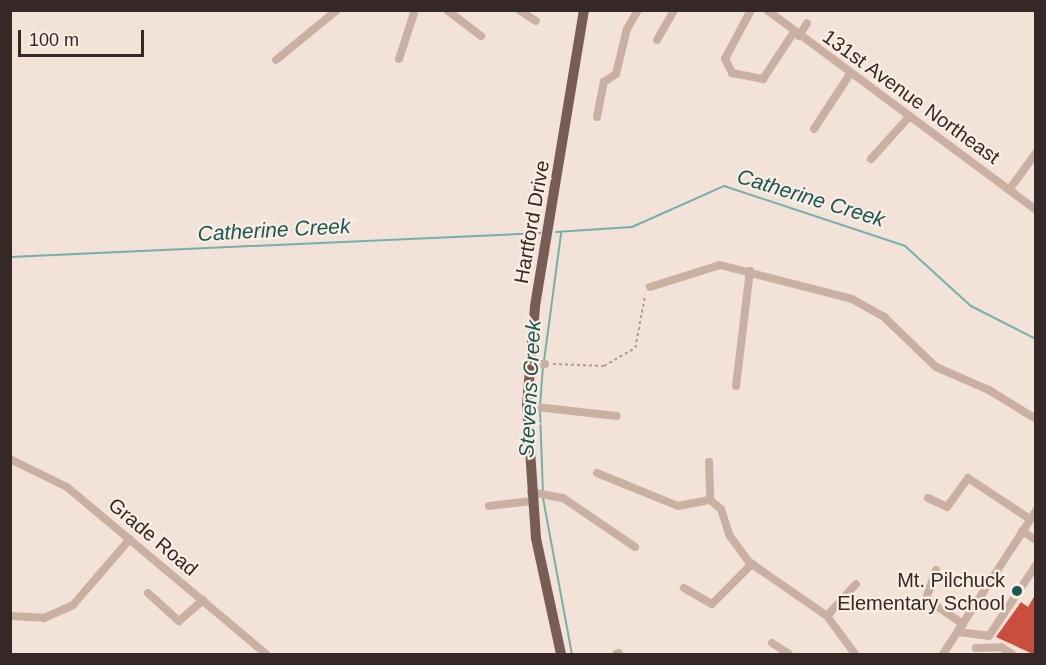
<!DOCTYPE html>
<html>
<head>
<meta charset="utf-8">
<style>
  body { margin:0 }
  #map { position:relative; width:1046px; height:665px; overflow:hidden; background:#f2e2d8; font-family:Helvetica,sans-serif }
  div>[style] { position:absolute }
  .stream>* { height:2px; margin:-1px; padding:0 1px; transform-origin:1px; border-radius:1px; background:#76b0aa }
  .building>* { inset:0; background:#ca4d3d }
  .path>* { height:1.5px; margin-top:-0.75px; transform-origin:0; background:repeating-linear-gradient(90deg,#b69a8e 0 3px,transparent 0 6px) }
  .minor>* { height:8px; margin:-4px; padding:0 4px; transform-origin:4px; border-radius:4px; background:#cab0a3 }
  .major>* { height:10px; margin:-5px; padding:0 5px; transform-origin:5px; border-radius:5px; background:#785d56 }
  .dots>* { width:16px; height:16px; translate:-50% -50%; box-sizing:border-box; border:3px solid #faede4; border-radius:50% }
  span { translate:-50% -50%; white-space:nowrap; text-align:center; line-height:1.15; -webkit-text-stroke:4.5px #faede4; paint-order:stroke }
  .street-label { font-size:20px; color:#352826 }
  .poi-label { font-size:20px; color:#352826 }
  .right { translate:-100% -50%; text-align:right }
  .water-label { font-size:21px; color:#1a5853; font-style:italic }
  .frame { position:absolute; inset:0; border:12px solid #352826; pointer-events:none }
  .scale { position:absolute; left:18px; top:30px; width:126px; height:27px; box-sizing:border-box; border:3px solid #352826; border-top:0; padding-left:8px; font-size:18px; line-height:21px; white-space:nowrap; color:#352826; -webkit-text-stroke:4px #faede4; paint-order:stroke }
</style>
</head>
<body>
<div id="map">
  <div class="stream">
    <i style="left:556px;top:232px;width:76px;rotate:-3.8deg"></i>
    <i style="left:632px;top:227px;width:101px;rotate:-24deg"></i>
    <i style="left:724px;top:186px;width:191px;rotate:18.3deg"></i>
    <i style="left:905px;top:246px;width:89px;rotate:42.3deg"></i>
    <i style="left:971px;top:306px;width:73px;rotate:26.9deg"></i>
    <i style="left:10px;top:257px;width:531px;rotate:-2.59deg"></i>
    <i style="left:544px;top:361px;width:129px;rotate:-82.4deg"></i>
    <i style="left:540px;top:406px;width:40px;rotate:-85.7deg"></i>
    <i style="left:540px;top:411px;width:81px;rotate:87.9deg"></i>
    <i style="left:543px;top:498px;width:159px;rotate:79.5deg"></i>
  </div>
  <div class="building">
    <i style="clip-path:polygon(1035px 595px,1035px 654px,1033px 654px,996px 637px,1021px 602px,1028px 607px)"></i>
  </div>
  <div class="path">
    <i style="left:553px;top:364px;width:51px;rotate:2.2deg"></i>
    <i style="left:604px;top:366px;width:36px;rotate:-30deg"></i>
    <i style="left:635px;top:348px;width:54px;rotate:-79.3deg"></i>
  </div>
  <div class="minor">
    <i style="left:447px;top:10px;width:43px;rotate:37.4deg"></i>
    <i style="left:519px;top:10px;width:20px;rotate:33deg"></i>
    <i style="left:751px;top:10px;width:55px;rotate:118deg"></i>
    <i style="left:725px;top:59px;width:16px;rotate:63deg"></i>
    <i style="left:732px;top:73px;width:32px;rotate:11deg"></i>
    <i style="left:763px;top:79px;width:56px;rotate:-56.6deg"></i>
    <i style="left:767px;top:10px;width:335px;rotate:36.6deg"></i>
    <i style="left:799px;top:36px;width:15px;rotate:-58deg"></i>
    <i style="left:657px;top:40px;width:34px;rotate:-60deg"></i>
    <i style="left:399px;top:59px;width:52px;rotate:-71.9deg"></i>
    <i style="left:276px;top:60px;width:79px;rotate:-39.3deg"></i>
    <i style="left:597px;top:117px;width:36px;rotate:-79deg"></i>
    <i style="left:604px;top:82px;width:14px;rotate:-34deg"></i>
    <i style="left:616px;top:74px;width:46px;rotate:-76.3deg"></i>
    <i style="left:627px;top:29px;width:22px;rotate:-60deg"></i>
    <i style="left:814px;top:129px;width:66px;rotate:-56.8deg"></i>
    <i style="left:871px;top:159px;width:55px;rotate:-47.9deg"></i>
    <i style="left:1009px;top:190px;width:46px;rotate:-53.9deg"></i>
    <i style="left:650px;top:287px;width:73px;rotate:-17.4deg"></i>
    <i style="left:720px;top:265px;width:136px;rotate:14.4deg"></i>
    <i style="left:852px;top:299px;width:37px;rotate:29deg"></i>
    <i style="left:884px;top:317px;width:72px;rotate:43.9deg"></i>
    <i style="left:936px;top:367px;width:58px;rotate:23.5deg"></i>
    <i style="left:989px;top:390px;width:55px;rotate:31.7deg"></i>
    <i style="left:530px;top:364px;width:15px"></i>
    <i style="left:736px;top:386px;width:116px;rotate:-83.1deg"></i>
    <i style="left:527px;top:406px;width:90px;rotate:6.4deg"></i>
    <i style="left:10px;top:459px;width:64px;rotate:26.2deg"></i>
    <i style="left:67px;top:487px;width:260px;rotate:40deg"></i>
    <i style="left:709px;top:462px;width:38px;rotate:88deg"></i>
    <i style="left:597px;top:473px;width:87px;rotate:22.2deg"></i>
    <i style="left:678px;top:506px;width:33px;rotate:-11deg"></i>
    <i style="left:710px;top:500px;width:14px;rotate:39deg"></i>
    <i style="left:721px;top:509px;width:28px;rotate:72deg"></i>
    <i style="left:730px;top:536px;width:32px;rotate:54deg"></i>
    <i style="left:749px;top:562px;width:95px;rotate:34.7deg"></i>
    <i style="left:827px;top:616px;width:47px;rotate:53.6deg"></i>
    <i style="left:531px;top:492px;width:33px;rotate:11deg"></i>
    <i style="left:563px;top:498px;width:87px;rotate:34.2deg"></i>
    <i style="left:928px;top:498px;width:21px;rotate:25deg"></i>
    <i style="left:947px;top:507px;width:36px;rotate:-54deg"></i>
    <i style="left:968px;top:478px;width:74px;rotate:33.5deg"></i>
    <i style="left:489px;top:506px;width:43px;rotate:-6.6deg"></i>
    <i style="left:1022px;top:531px;width:17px;rotate:33deg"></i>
    <i style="left:936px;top:570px;width:31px;rotate:109deg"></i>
    <i style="left:926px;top:599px;width:45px;rotate:34deg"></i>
    <i style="left:684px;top:588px;width:32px;rotate:30deg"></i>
    <i style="left:712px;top:604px;width:57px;rotate:-45deg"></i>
    <i style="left:148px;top:593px;width:42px;rotate:42.1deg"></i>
    <i style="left:179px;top:621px;width:32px;rotate:-41deg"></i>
    <i style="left:10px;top:616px;width:34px;rotate:3deg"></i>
    <i style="left:44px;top:618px;width:32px;rotate:-24deg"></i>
    <i style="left:73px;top:605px;width:87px;rotate:-49.2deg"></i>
    <i style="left:827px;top:616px;width:43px;rotate:-47.8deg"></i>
    <i style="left:958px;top:632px;width:31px;rotate:7deg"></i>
    <i style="left:989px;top:636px;width:85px;rotate:-56.5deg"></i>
    <i style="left:772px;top:643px;width:20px;rotate:33deg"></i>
    <i style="left:976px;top:648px;width:25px;rotate:-2deg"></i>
    <i style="left:1001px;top:647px;width:13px;rotate:32deg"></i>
    <i style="left:616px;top:654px;width:3px;rotate:-18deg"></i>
    <i style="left:943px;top:654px;width:171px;rotate:-57deg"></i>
  </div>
  <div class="major">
    <i style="left:561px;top:654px;width:119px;rotate:-102.2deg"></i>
    <i style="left:536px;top:538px;width:132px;rotate:-93.9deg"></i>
    <i style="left:527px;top:406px;width:100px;rotate:-85.4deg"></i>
    <i style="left:535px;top:306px;width:300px;rotate:-80.6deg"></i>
  </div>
  <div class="dots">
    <i style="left:1017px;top:591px;background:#1a5853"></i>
  </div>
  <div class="street-label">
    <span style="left:911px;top:97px;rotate:36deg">131st Avenue Northeast</span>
    <span style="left:532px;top:222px;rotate:-80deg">Hartford Drive</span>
    <span style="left:153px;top:537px;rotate:40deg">Grade Road</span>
  </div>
  <div class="poi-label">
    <span class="right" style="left:1005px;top:592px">Mt. Pilchuck<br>Elementary School</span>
  </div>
  <div class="water-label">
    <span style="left:811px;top:198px;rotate:17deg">Catherine Creek</span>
    <span style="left:274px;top:230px;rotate:-3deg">Catherine Creek</span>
    <span style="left:530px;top:389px;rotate:-87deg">Stevens Creek</span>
  </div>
  <div class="frame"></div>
  <div class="scale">100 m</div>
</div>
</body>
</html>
